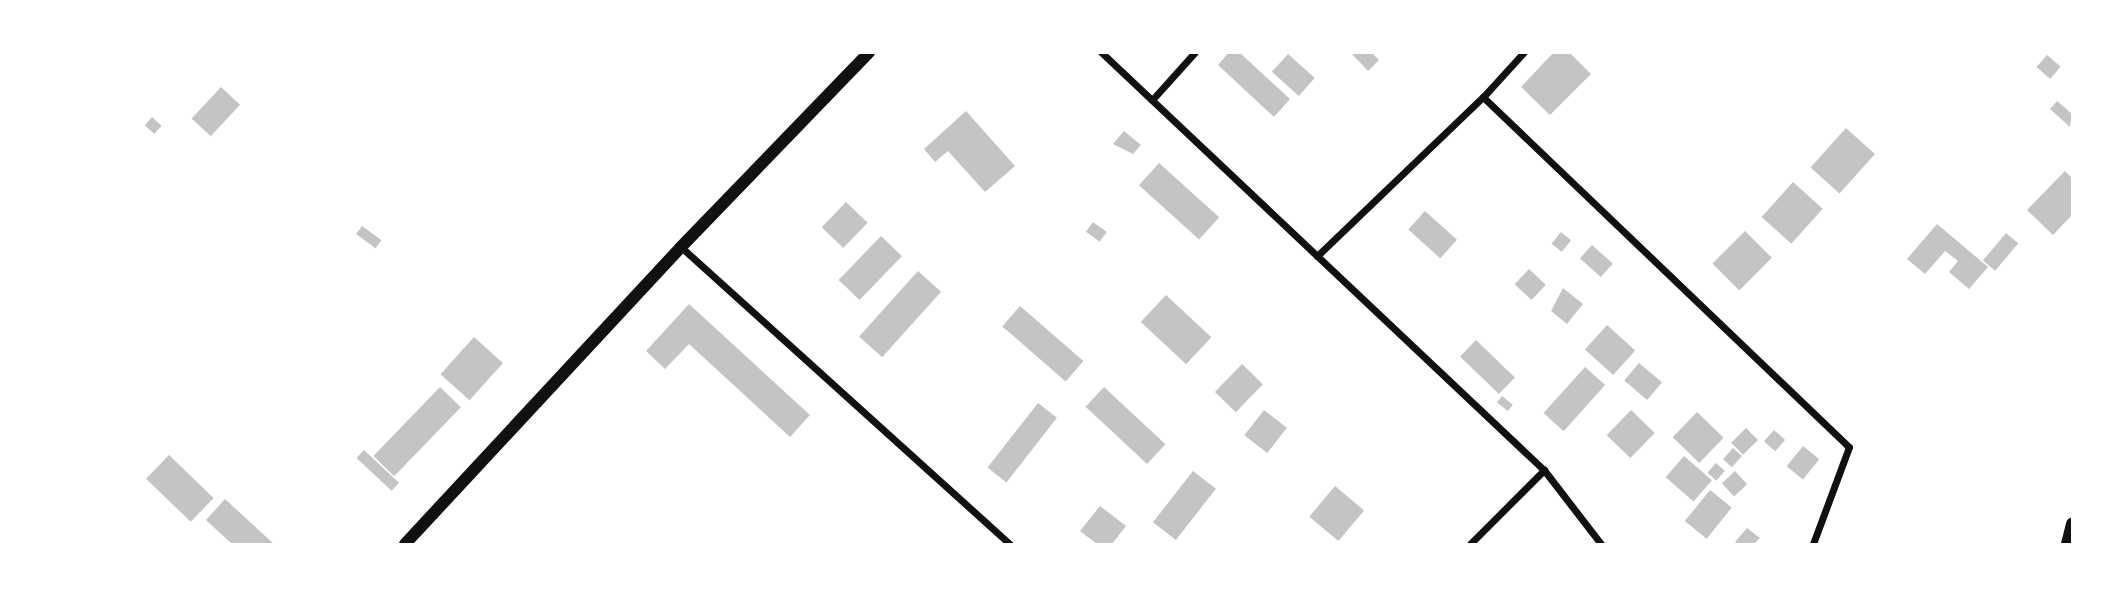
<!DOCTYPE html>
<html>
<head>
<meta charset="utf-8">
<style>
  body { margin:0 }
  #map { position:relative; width:2125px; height:597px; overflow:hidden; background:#fff; font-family:"Work Sans",sans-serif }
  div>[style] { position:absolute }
  .building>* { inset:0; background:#c4c4c4; transform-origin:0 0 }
  .minor>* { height:7px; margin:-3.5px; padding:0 3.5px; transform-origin:3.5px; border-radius:3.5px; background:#111 }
  .tertiary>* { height:12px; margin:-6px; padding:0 6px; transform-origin:6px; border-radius:6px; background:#111 }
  span { translate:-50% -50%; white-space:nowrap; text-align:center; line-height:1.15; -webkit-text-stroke:6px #fff; paint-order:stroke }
  .frame { position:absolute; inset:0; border:54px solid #fff; pointer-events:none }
</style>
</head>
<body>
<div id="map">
  <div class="building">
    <i style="clip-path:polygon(1229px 52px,1239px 52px,1290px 99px,1274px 117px,1218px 65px)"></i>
    <i style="clip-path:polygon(1350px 52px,1371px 52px,1379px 60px,1368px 71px)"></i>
    <i style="clip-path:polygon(1554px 52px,1569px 52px,1591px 74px,1550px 115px,1521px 87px)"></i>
    <i style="left:1288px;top:54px;width:36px;height:24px;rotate:42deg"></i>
    <i style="left:2047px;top:55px;width:18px;height:16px;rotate:41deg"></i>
    <i style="left:221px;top:87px;width:26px;height:43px;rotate:43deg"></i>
    <i style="clip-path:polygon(2057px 101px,2072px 114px,2070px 127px,2050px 109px)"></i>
    <i style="clip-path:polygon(966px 111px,1015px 166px,985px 192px,948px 151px,935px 162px,924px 149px)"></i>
    <i style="left:152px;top:117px;width:13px;height:11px;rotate:42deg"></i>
    <i style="left:1846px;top:128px;width:39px;height:53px;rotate:42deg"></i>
    <i style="clip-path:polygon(1124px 131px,1141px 145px,1133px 154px,1113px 144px)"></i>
    <i style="left:1159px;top:163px;width:81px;height:30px;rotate:42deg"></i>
    <i style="clip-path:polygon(2065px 171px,2072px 178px,2072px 215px,2053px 235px,2027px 210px)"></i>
    <i style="left:1793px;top:182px;width:40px;height:47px;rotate:42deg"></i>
    <i style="left:846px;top:202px;width:30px;height:35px;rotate:44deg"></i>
    <i style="left:1425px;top:211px;width:43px;height:25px;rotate:42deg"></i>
    <i style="left:1093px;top:222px;width:17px;height:12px;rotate:36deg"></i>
    <i style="clip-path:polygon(1937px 224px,1988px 267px,1969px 289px,1949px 272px,1958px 261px,1945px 251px,1925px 274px,1907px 259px)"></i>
    <i style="left:362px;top:226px;width:24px;height:10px;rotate:36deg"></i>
    <i style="left:1745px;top:231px;width:38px;height:46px;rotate:45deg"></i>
    <i style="left:1561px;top:232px;width:13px;height:15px;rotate:39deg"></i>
    <i style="left:2006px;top:233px;width:16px;height:36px;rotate:40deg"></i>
    <i style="left:881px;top:236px;width:29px;height:61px;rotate:44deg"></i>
    <i style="left:1592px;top:245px;width:28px;height:18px;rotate:42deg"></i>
    <i style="left:1529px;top:269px;width:23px;height:21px;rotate:43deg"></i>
    <i style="left:918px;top:271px;width:31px;height:88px;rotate:42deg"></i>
    <i style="clip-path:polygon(1563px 288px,1583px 304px,1567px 324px,1551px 311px)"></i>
    <i style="left:1166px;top:295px;width:62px;height:37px;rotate:43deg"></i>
    <i style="clip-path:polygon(689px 304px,810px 415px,790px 437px,689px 344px,665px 369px,646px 351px)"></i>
    <i style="left:1020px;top:306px;width:84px;height:27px;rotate:41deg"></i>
    <i style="left:1607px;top:325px;width:38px;height:33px;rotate:42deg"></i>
    <i style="left:474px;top:337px;width:39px;height:50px;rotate:42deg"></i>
    <i style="left:1476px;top:340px;width:54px;height:23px;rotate:44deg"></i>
    <i style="left:1639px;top:363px;width:30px;height:23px;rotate:40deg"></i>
    <i style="left:1242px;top:364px;width:29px;height:39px;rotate:44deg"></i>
    <i style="left:1585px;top:367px;width:27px;height:62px;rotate:42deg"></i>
    <i style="left:440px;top:387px;width:29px;height:96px;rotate:44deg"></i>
    <i style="left:1104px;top:387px;width:84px;height:27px;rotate:43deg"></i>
    <i style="left:1502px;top:396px;width:14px;height:8px;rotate:39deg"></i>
    <i style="left:1038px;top:403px;width:24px;height:82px;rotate:38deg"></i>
    <i style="left:1264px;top:410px;width:29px;height:32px;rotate:38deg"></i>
    <i style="left:1631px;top:410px;width:33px;height:35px;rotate:44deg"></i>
    <i style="left:1697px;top:412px;width:37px;height:35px;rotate:44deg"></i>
    <i style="left:1746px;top:428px;width:17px;height:21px;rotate:45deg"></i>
    <i style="left:1774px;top:430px;width:15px;height:15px;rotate:42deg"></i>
    <i style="left:1803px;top:446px;width:21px;height:26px;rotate:39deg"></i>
    <i style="left:1733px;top:448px;width:12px;height:15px;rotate:42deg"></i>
    <i style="left:364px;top:450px;width:48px;height:11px;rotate:43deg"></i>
    <i style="left:169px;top:455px;width:62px;height:33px;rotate:44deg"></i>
    <i style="left:1684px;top:456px;width:37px;height:28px;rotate:41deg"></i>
    <i style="left:1716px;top:463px;width:12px;height:13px;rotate:42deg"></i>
    <i style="left:1193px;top:471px;width:29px;height:65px;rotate:38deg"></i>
    <i style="left:1735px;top:471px;width:18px;height:18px;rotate:47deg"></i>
    <i style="left:1335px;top:486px;width:38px;height:40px;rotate:40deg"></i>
    <i style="left:1710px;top:490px;width:28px;height:40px;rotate:39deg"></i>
    <i style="clip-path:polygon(225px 499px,274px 544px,232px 544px,206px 520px)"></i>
    <i style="clip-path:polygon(1100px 506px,1126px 526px,1112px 544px,1097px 544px,1080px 531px)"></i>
    <i style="clip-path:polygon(1747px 528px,1760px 538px,1754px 544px,1738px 544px,1735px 542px)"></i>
  </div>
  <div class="minor">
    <i style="left:1101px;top:52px;width:609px;rotate:43.34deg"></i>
    <i style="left:1544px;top:470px;width:93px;rotate:52.4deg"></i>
    <i style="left:1524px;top:52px;width:61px;rotate:132.3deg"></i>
    <i style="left:1483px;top:97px;width:506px;rotate:43.72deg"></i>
    <i style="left:1849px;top:447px;width:103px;rotate:110.4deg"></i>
    <i style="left:1152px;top:100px;width:64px;rotate:-48.1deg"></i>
    <i style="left:681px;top:247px;width:443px;rotate:42.1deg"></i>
    <i style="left:1317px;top:256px;width:230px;rotate:-43.8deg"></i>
    <i style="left:1470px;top:544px;width:105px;rotate:-45deg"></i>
  </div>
  <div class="tertiary">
    <i style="left:405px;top:544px;width:405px;rotate:-47.1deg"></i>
    <i style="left:681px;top:247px;width:271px;rotate:-46deg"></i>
    <i style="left:2067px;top:544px;width:21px;rotate:-76deg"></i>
  </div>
  <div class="frame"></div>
</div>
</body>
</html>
